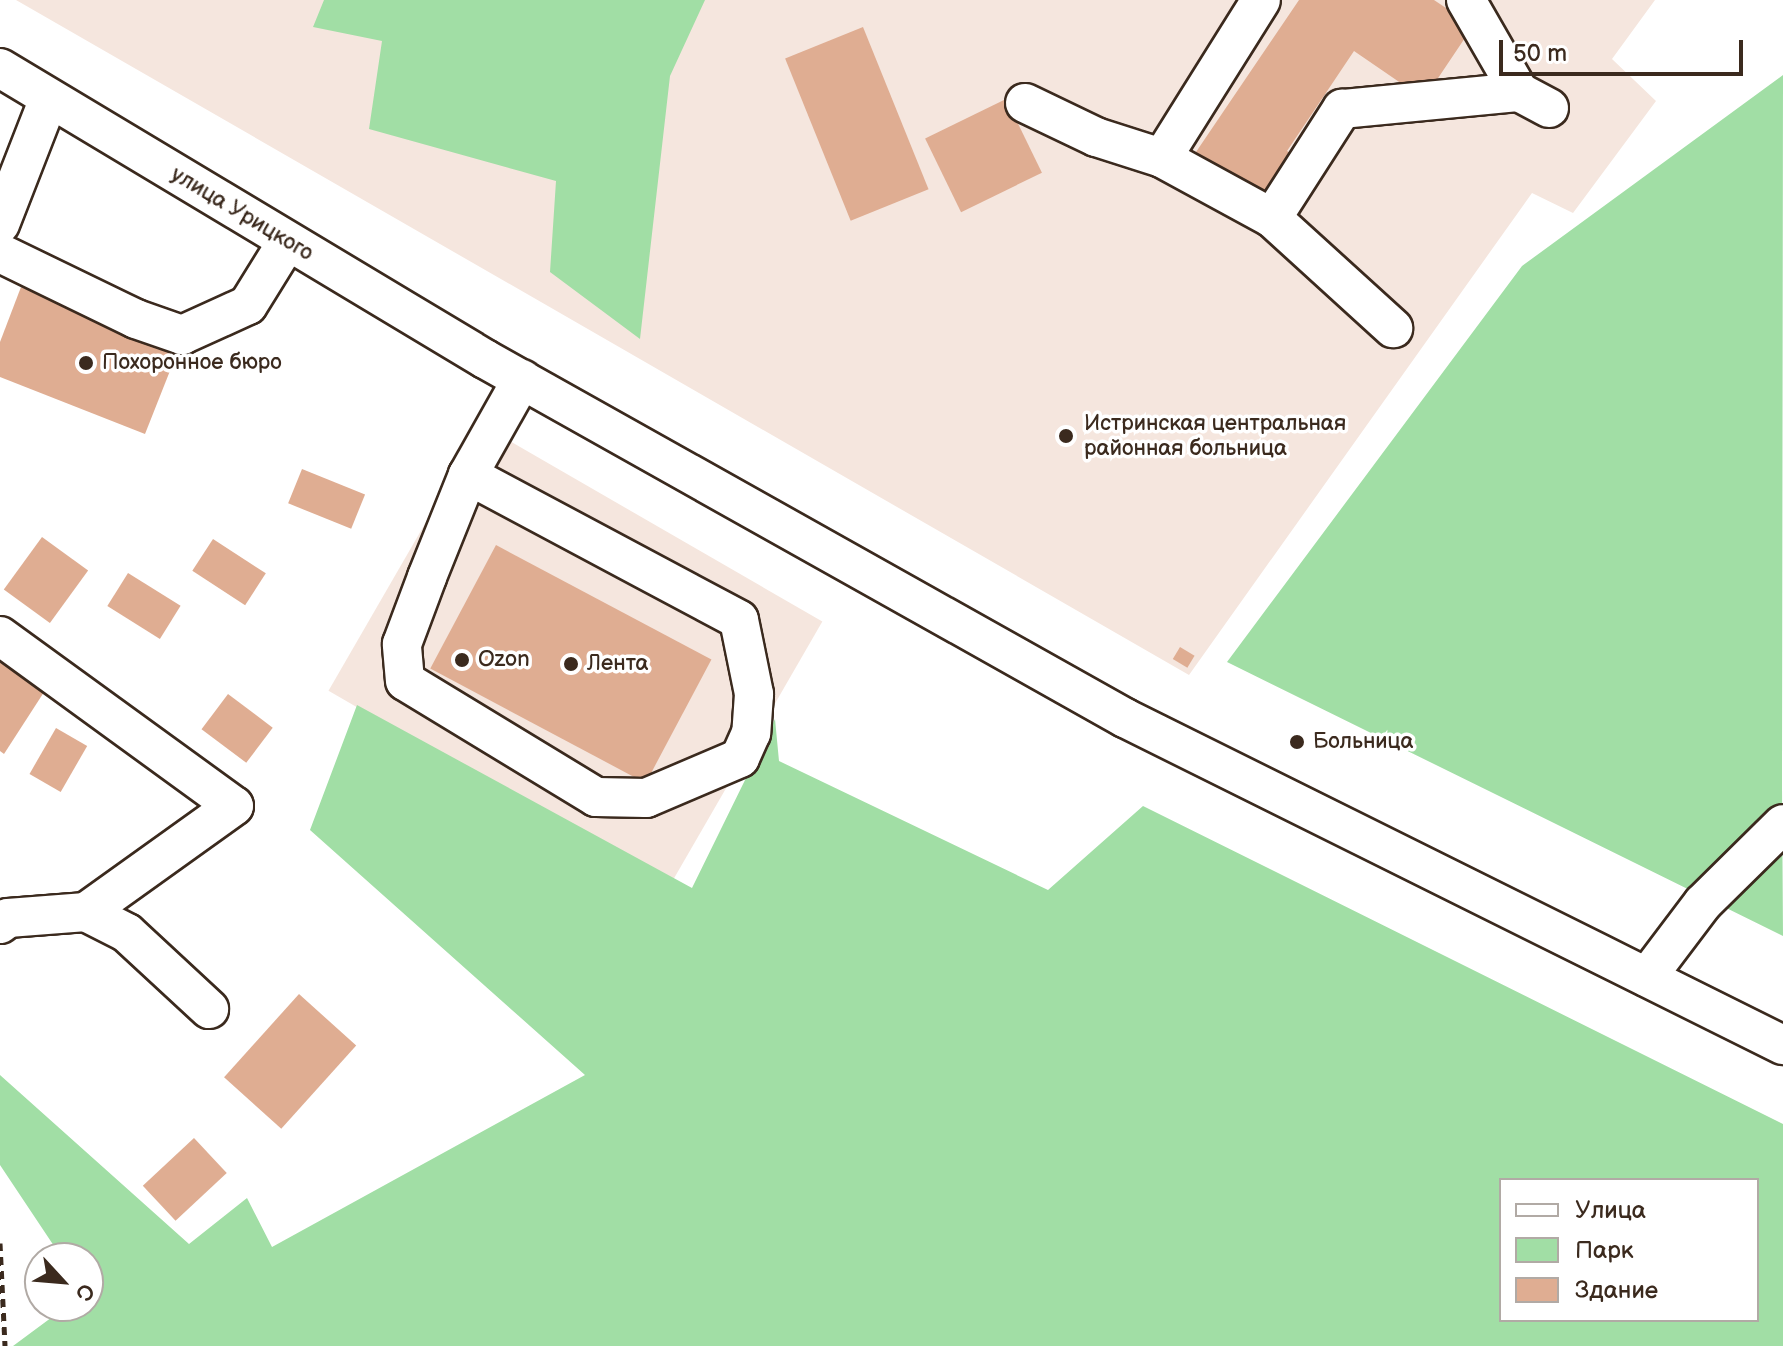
<!DOCTYPE html>
<html>
<head>
<meta charset="utf-8">
<style>
  body { margin:0 }
  #map { position:relative; width:1783px; height:1346px; overflow:hidden; background:#fff; font-family:"Balsamiq Sans",sans-serif }
  div>[style] { position:absolute }
  .built>* { inset:0; background:#f5e6de; transform-origin:0 0 }
  .green>* { inset:0; background:#a1dea5 }
  .building>* { inset:0; background:#dfad92; transform-origin:0 0 }
  .path>* { height:5px; margin-top:-2.5px; transform-origin:0; background:repeating-linear-gradient(90deg,#3b2a1e 0 8px,transparent 0 14px) }
  .roads { filter:drop-shadow(2px 0 #3b2a1e) drop-shadow(-2px 0 #3b2a1e) drop-shadow(0 2px #3b2a1e) drop-shadow(0 -2px #3b2a1e) }
  .minor>* { height:38px; margin:-19px; padding:0 19px; transform-origin:19px; border-radius:19px; background:#fff }
  .dots>* { width:22px; height:22px; translate:-50% -50%; box-sizing:border-box; border:4px solid #fff; border-radius:50% }
  span { translate:-50% -50%; white-space:nowrap; text-align:center; line-height:1.15; -webkit-text-stroke:7px #fff; paint-order:stroke }
  .street-label { font-size:22px; color:#3b2a1e }
  .poi-label { font-size:22px; color:#3b2a1e }
  .left { translate:0 -50%; text-align:left }
  .legend { position:absolute; left:1499px; top:1178px; width:260px; height:144px; box-sizing:border-box; background:#fff; border:2px solid #b1aaa5; margin:0; padding:10px 14px; list-style:none; font-size:24px; color:#3b2a1e }
  .legend li { display:flex; align-items:center; gap:16px; height:40px }
  .legend b { width:40px; border:2px solid #b1aaa5 }
  .north { position:absolute; left:24px; top:1242px; width:80px; height:80px; box-sizing:border-box; background:#fff; border:2px solid #b1aaa5; border-radius:50%; rotate:116deg; font-size:22px; font-weight:700; line-height:32px; text-align:center; color:#3b2a1e }
  .north::after { content:''; display:block; margin:auto; width:28px; height:36px; background:#3b2a1e; clip-path:polygon(50% 0,100% 100%,50% 72%,0 100%) }
  .scale { position:absolute; left:1499px; top:40px; width:244px; height:36px; box-sizing:border-box; border:4px solid #3b2a1e; border-top:0; padding-left:10px; font-size:24px; line-height:28px; white-space:nowrap; color:#3b2a1e; -webkit-text-stroke:6px #fff; paint-order:stroke }
</style>
</head>
<body>
<div id="map">
  <div class="built">
    <i style="clip-path:polygon(16px 0,1655px 0,1612px 59px,1656px 101px,1573px 213px,1532px 193px,1189px 675px)"></i>
    <i style="left:482px;top:425px;width:393px;height:307px;rotate:30deg"></i>
  </div>
  <div class="green">
    <i style="clip-path:polygon(324px 0,705px 0,670px 76px,640px 339px,550px 272px,556px 181px,369px 129px,382px 41px,313px 27px)"></i>
    <i style="clip-path:polygon(1783px 75px,1782px 786px,1783px 936px,1227px 662px,1522px 266px)"></i>
    <i style="clip-path:polygon(evenodd,357px 705px,692px 888px,775px 719px,779px 761px,1048px 890px,1143px 806px,1783px 1124px,1783px 1346px,13px 1346px,67px 1306px,88px 1306px,88px 1258px,62px 1258px,0 1165px,0 1075px,189px 1244px,247px 1198px,272px 1247px,585px 1075px,310px 830px,357px 705px,1501px 1180px,1757px 1180px,1757px 1320px,1501px 1320px,1501px 1180px)"></i>
  </div>
  <div class="building">
    <i style="clip-path:polygon(1299px 0,1434px 0,1473px 26px,1424px 99px,1354px 51px,1287px 151px,1300px 159px,1271px 202px,1196px 152px)"></i>
    <i style="left:863px;top:27px;width:175px;height:84px;rotate:68deg"></i>
    <i style="left:1006px;top:99px;width:82px;height:90px;rotate:64deg"></i>
    <i style="clip-path:polygon(21px 287px,179px 348px,145px 434px,0 377px,0 342px)"></i>
    <i style="left:302px;top:469px;width:68px;height:37px;rotate:22deg"></i>
    <i style="left:42px;top:537px;width:57px;height:65px;rotate:36deg"></i>
    <i style="left:213px;top:539px;width:63px;height:38px;rotate:33deg"></i>
    <i style="left:496px;top:545px;width:244px;height:140px;rotate:28deg"></i>
    <i style="left:128px;top:573px;width:62px;height:39px;rotate:32deg"></i>
    <i style="left:1180px;top:647px;width:17px;height:14px;rotate:31deg"></i>
    <i style="clip-path:polygon(0 659px,46px 689px,4px 754px,0 751px)"></i>
    <i style="left:228px;top:694px;width:56px;height:44px;rotate:37deg"></i>
    <i style="left:56px;top:728px;width:36px;height:53px;rotate:30deg"></i>
    <i style="left:299px;top:994px;width:77px;height:112px;rotate:42deg"></i>
    <i style="left:194px;top:1138px;width:48px;height:70px;rotate:47deg"></i>
  </div>
  <div class="path">
    <i style="left:0;top:1243px;width:103px;rotate:87.2deg"></i>
  </div>
  <div class="roads">
    <div class="minor">
      <i style="left:1466px;top:0;width:106px;rotate:60.1deg"></i>
      <i style="left:1519px;top:92px;width:34px;rotate:28deg"></i>
      <i style="left:0;top:68px;width:566px;rotate:30.96deg"></i>
      <i style="left:485px;top:359px;width:734px;rotate:29.29deg"></i>
      <i style="left:1125px;top:718px;width:735px;rotate:26.43deg"></i>
      <i style="left:1025px;top:103px;width:79px;rotate:25.6deg"></i>
      <i style="left:1096px;top:137px;width:69px;rotate:17.7deg"></i>
      <i style="left:1162px;top:158px;width:125px;rotate:28.6deg"></i>
      <i style="left:1272px;top:218px;width:164px;rotate:42.3deg"></i>
      <i style="left:1162px;top:158px;width:186px;rotate:-57.9deg"></i>
      <i style="left:1272px;top:218px;width:130px;rotate:-57.3deg"></i>
      <i style="left:1342px;top:109px;width:178px;rotate:-5.5deg"></i>
      <i style="left:0;top:224px;width:135px;rotate:-68.7deg"></i>
      <i style="left:0;top:253px;width:151px;rotate:25.9deg"></i>
      <i style="left:136px;top:319px;width:49px;rotate:19.2deg"></i>
      <i style="left:182px;top:335px;width:72px;rotate:-24.4deg"></i>
      <i style="left:248px;top:305px;width:74px;rotate:-58.2deg"></i>
      <i style="left:468px;top:475px;width:307px;rotate:28.1deg"></i>
      <i style="left:739px;top:620px;width:76px;rotate:78.5deg"></i>
      <i style="left:754px;top:694px;width:39px;rotate:94deg"></i>
      <i style="left:751px;top:733px;width:27px;rotate:114deg"></i>
      <i style="left:740px;top:758px;width:102px;rotate:156.9deg"></i>
      <i style="left:646px;top:798px;width:50px;rotate:-178.9deg"></i>
      <i style="left:596px;top:797px;width:223px;rotate:-148.7deg"></i>
      <i style="left:405px;top:681px;width:37px;rotate:-95deg"></i>
      <i style="left:402px;top:644px;width:72px;rotate:-69.5deg"></i>
      <i style="left:427px;top:577px;width:110px;rotate:-68.1deg"></i>
      <i style="left:468px;top:475px;width:110px;rotate:-60.6deg"></i>
      <i style="left:0;top:636px;width:289px;rotate:36deg"></i>
      <i style="left:234px;top:806px;width:182px;rotate:144.4deg"></i>
      <i style="left:0;top:924px;width:10px;rotate:-37deg"></i>
      <i style="left:8px;top:918px;width:78px;rotate:-4.4deg"></i>
      <i style="left:86px;top:912px;width:46px;rotate:27.1deg"></i>
      <i style="left:127px;top:933px;width:112px;rotate:42.8deg"></i>
      <i style="left:1647px;top:977px;width:93px;rotate:-52.9deg"></i>
      <i style="left:1703px;top:903px;width:112px;rotate:-44.6deg"></i>
    </div>
  </div>
  <div class="dots">
    <i style="left:86px;top:363px;background:#3b2a1e"></i>
    <i style="left:1066px;top:436px;background:#3b2a1e"></i>
    <i style="left:462px;top:660px;background:#3b2a1e"></i>
    <i style="left:571px;top:664px;background:#3b2a1e"></i>
    <i style="left:1297px;top:742px;background:#3b2a1e"></i>
  </div>
  <div class="street-label">
    <span style="left:242px;top:214px;rotate:31deg">улица Урицкого</span>
  </div>
  <div class="poi-label">
    <span class="left" style="left:102px;top:363px">Похоронное бюро</span>
    <span class="left" style="left:1084px;top:436px">Истринская центральная<br>районная больница</span>
    <span class="left" style="left:478px;top:660px">Ozon</span>
    <span class="left" style="left:587px;top:664px">Лента</span>
    <span class="left" style="left:1313px;top:742px">Больница</span>
  </div>
  <ul class="legend">
  <li><b style="height:10px;background:#fff"></b>Улица</li>
  <li><b style="height:22px;background:#a1dea5"></b>Парк</li>
  <li><b style="height:22px;background:#dfad92"></b>Здание</li>
  </ul>
  <div class="north">С</div>
  <div class="scale">50 m</div>
</div>
</body>
</html>
